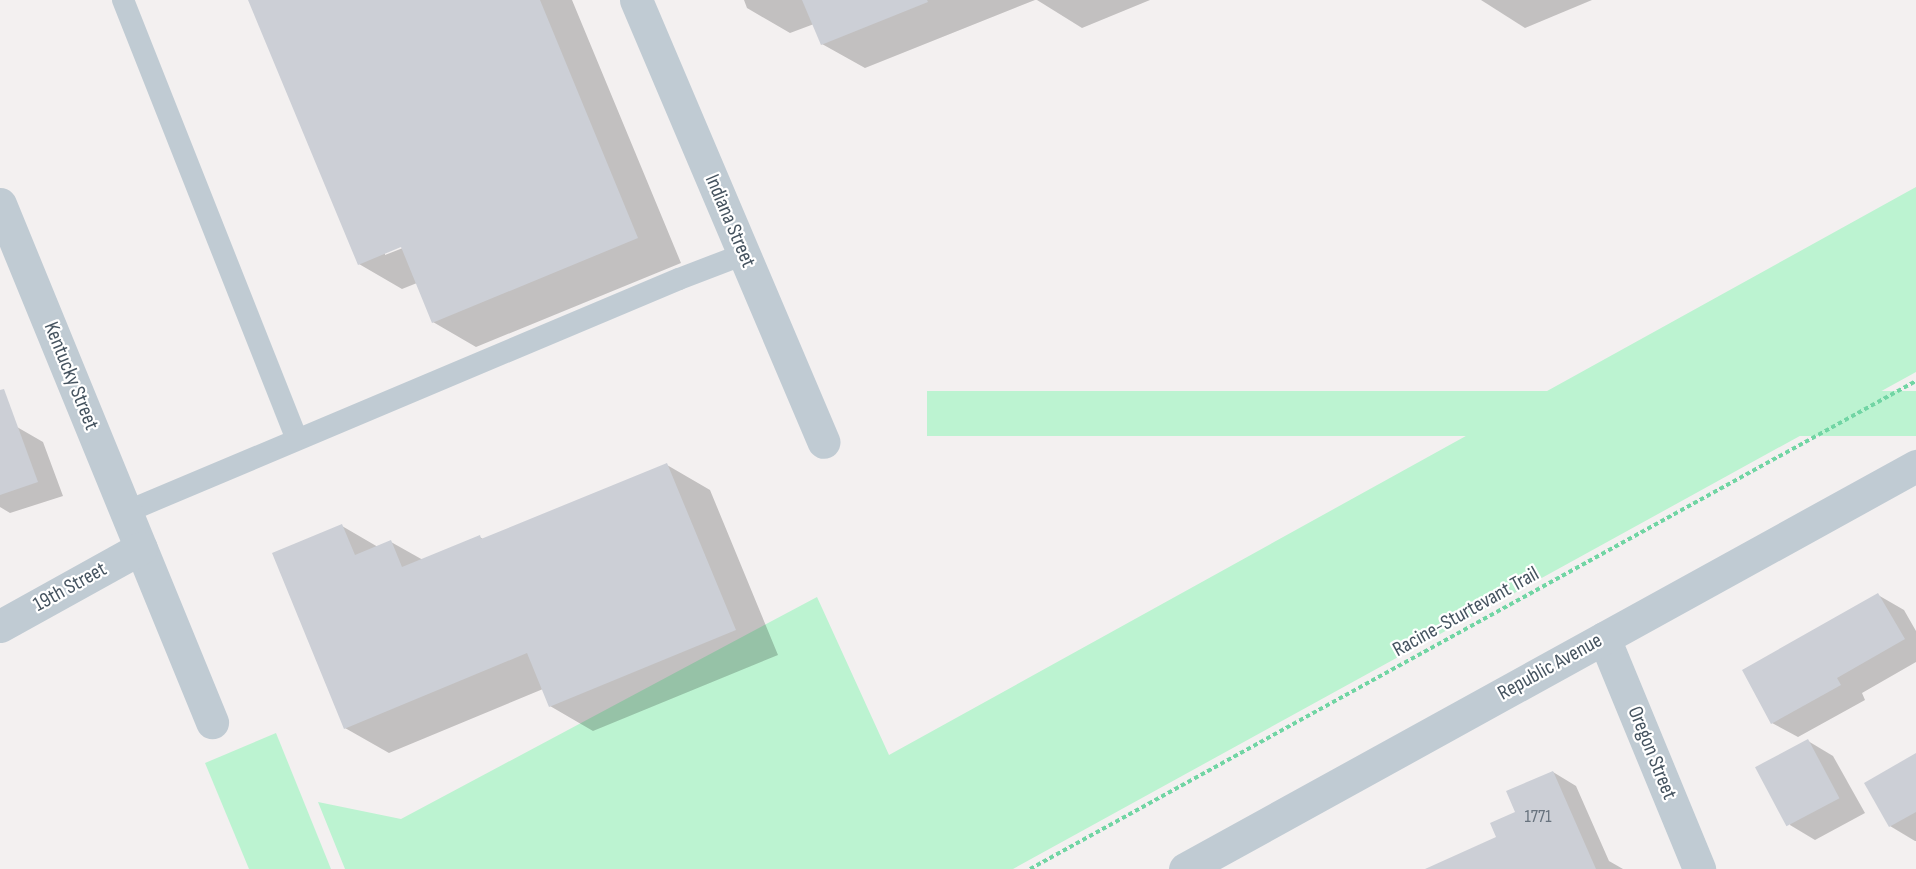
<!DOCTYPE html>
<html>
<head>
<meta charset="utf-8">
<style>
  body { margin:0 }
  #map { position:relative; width:1916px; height:869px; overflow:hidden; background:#f3f0f0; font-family:"Sofia Sans Condensed",sans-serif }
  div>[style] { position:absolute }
  .green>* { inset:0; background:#bcf3d1; transform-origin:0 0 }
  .shadow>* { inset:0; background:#0003 }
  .building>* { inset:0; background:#cccfd6; transform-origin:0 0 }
  .path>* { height:4px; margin-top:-2px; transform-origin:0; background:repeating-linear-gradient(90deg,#71d5a4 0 4.5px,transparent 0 7.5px) }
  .lane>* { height:22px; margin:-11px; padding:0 11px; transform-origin:11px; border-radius:11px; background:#c0cbd3 }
  .street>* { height:33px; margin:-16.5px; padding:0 16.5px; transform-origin:16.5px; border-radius:16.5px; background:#c0cbd3 }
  span { translate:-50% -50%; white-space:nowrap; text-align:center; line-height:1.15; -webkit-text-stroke:4.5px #fff; paint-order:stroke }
  .number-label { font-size:18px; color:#68737e }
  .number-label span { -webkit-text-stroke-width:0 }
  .street-label { font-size:21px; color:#465460 }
</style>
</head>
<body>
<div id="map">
  <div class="green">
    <i style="clip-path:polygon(1916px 187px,1916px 372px,1013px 869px,345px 869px,318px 802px,401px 819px,817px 597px,889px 755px)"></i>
    <i style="left:1916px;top:391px;width:45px;height:989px;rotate:90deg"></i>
    <i style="clip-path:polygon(276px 733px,331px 869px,249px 869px,205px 763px)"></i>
  </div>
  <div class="shadow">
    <i style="clip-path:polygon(evenodd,250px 0,572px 0,681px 263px,476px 347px,433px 322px,417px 283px,402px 289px,359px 264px,250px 0,407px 243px,408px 246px,385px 255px,385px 252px,407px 243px)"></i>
    <i style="clip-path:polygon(744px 0,1035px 0,865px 68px,822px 44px,814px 24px,790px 33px,747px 8px)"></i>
    <i style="clip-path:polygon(1037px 0,1150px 0,1082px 28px)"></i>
    <i style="clip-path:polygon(1481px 0,1592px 0,1525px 28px)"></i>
    <i style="clip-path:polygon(0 393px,17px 427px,43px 442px,63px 496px,10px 513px,0 507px)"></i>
    <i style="clip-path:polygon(667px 465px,710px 490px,778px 655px,593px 731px,550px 706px,543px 689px,389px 753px,345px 728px,342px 526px,378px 547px,391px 542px,423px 560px,480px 537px,484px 540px)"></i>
    <i style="clip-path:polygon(1878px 595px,1904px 610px,1916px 631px,1916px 662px,1862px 693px,1865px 700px,1798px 737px,1772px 723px)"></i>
    <i style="clip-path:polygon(1808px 741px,1833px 756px,1865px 813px,1815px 840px,1790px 825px)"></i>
    <i style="clip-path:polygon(1916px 766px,1916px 841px,1915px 841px,1890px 826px)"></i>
    <i style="clip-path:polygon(1553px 772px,1576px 786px,1609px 861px,1623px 869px,1440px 869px,1498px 838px)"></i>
  </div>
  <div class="building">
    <i style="clip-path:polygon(248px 0,540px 0,638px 238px,432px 323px,401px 247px,358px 265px)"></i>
    <i style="clip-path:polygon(802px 0,927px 0,928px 2px,821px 45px)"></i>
    <i style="clip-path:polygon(4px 389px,38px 482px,0 495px,0 390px)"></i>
    <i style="clip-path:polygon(667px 463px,736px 630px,549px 707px,527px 653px,344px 729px,272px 553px,342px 524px,355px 555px,391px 540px,402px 567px,480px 535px,481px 539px)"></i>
    <i style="clip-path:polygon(1878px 593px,1905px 639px,1837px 678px,1841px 685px,1771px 724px,1742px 670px)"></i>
    <i style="left:1808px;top:739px;width:67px;height:60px;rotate:62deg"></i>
    <i style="clip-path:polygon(1916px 753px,1916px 812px,1889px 827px,1864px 783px)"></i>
    <i style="clip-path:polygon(1553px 771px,1596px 869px,1425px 869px,1496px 837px,1490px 823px,1515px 812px,1506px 791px)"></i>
  </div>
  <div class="path">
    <i style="left:1030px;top:869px;width:1012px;rotate:-28.85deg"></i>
  </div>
  <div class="lane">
    <i style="left:123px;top:0;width:472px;rotate:68.4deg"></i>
    <i style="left:126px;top:512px;width:600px;rotate:-22.85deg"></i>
    <i style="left:679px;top:279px;width:70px;rotate:-21deg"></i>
  </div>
  <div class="street">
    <i style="left:636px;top:0;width:480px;rotate:67deg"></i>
    <i style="left:0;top:204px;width:560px;rotate:67.74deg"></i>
    <i style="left:0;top:626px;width:161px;rotate:-29deg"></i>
    <i style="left:1604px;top:638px;width:250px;rotate:67.6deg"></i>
    <i style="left:1185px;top:869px;width:835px;rotate:-28.87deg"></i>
  </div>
  <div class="number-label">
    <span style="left:1538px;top:817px">1771</span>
  </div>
  <div class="street-label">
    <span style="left:730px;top:221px;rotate:67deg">Indiana Street</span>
    <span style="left:71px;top:376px;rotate:68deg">Kentucky Street</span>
    <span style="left:70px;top:587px;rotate:-29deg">19th Street</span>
    <span style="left:1466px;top:612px;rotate:-29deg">Racine-Sturtevant Trail</span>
    <span style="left:1550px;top:667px;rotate:-29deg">Republic Avenue</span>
    <span style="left:1652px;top:753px;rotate:68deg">Oregon Street</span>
  </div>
</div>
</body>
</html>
